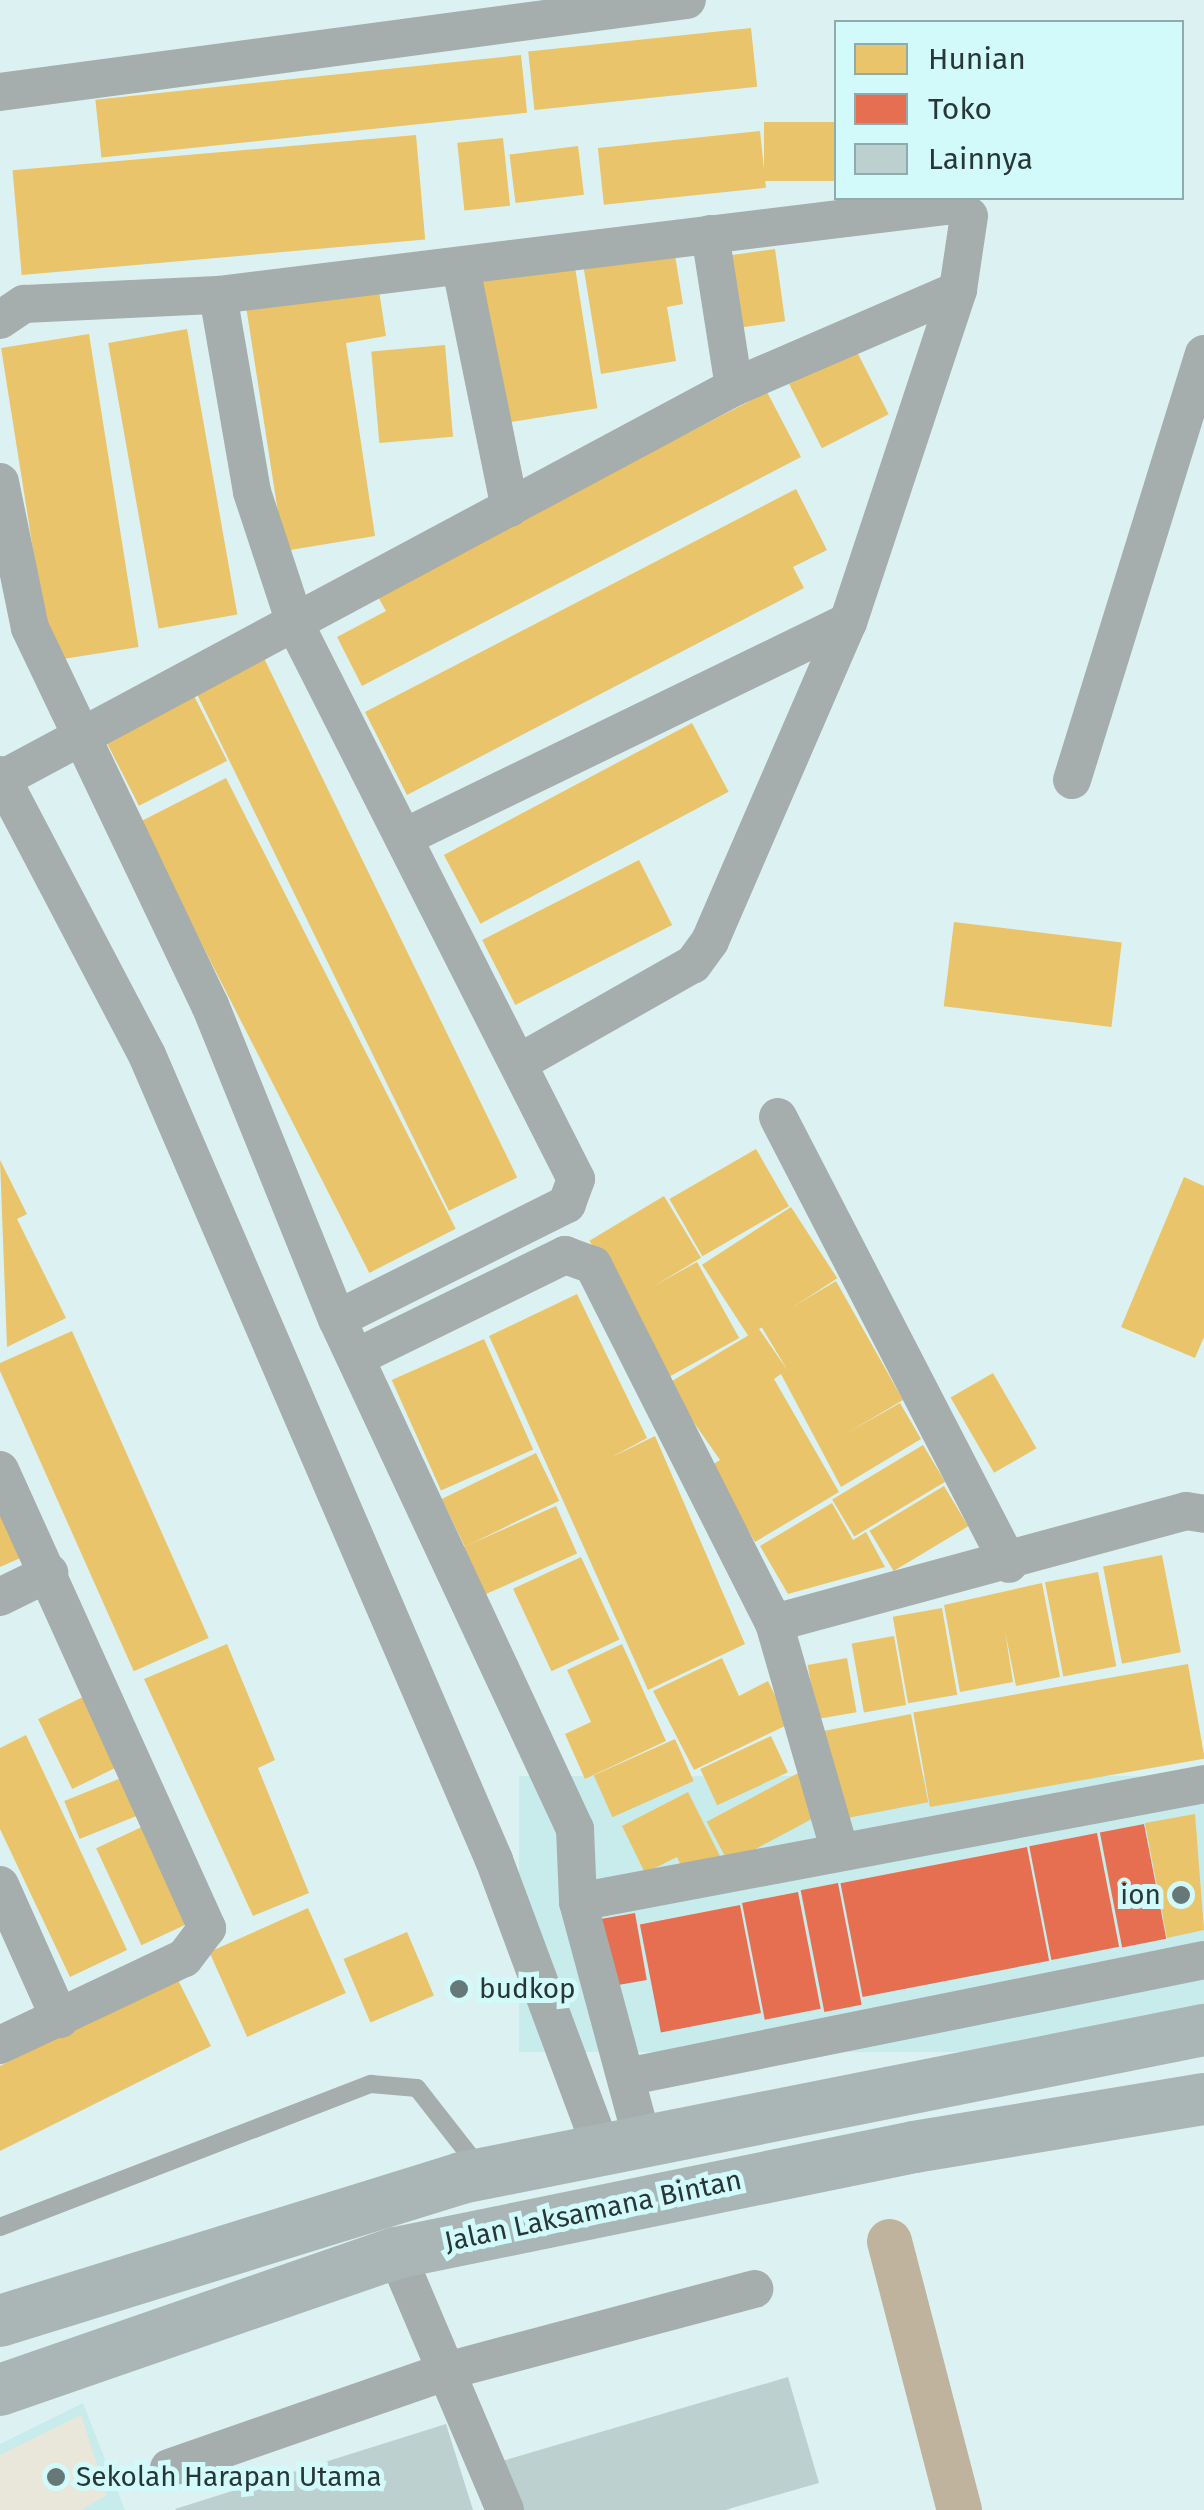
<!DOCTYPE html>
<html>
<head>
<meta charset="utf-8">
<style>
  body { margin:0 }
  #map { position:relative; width:1204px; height:2510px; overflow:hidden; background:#dcf2f2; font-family:"Fira Sans",sans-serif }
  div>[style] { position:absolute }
  .built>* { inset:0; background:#c8ecec; transform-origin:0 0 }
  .green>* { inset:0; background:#e9e7da }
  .homes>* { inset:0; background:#e9c46a; transform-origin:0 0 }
  .shops>* { inset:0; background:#e76f51; transform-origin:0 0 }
  .canal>* { height:45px; margin:-22.5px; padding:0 22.5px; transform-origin:22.5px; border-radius:22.5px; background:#bfb39d }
  .building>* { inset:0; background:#bcd0d0 }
  .lane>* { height:18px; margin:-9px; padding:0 9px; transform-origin:9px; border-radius:9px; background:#a5adad }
  .street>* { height:38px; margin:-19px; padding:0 19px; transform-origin:19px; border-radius:19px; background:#a5adad }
  .secondary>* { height:52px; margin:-26px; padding:0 26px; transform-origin:26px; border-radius:26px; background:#aab6b6 }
  .dots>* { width:28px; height:28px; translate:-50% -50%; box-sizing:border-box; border:5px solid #d3fafb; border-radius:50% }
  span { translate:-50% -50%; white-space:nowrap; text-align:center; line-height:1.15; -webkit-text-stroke:10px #d3fafb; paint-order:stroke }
  .poi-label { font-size:28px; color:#273637 }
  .right { translate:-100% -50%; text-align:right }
  .left { translate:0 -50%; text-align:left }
  .street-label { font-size:28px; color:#273637 }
  .legend { position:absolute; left:834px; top:20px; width:350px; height:180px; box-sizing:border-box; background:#d3fafb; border:2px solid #8eacad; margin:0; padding:12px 18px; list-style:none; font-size:30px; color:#273637 }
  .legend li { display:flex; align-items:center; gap:20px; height:50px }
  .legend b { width:50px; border:2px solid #8eacad }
</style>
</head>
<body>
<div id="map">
  <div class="built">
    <i style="left:1204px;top:1776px;width:276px;height:685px;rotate:90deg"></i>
    <i style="clip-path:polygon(83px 2403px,125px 2510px,0 2510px,0 2444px)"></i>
  </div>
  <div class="green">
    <i style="clip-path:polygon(81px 2415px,107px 2495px,81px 2510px,0 2510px,0 2455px)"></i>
  </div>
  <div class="homes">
    <i style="left:751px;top:28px;width:59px;height:224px;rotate:84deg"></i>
    <i style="left:521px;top:55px;width:58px;height:428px;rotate:84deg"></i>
    <i style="left:836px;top:122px;width:59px;height:72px;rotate:90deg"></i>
    <i style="left:760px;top:131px;width:57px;height:163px;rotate:84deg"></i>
    <i style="left:416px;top:135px;width:105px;height:405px;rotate:85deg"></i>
    <i style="left:503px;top:138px;width:68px;height:46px;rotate:84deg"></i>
    <i style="left:578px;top:146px;width:49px;height:69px;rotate:83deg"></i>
    <i style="clip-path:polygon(674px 249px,683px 304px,667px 307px,676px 361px,601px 374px,583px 264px)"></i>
    <i style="left:775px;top:249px;width:73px;height:45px;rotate:82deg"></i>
    <i style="left:575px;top:267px;width:143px;height:97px;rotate:81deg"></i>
    <i style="clip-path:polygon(377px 278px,386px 336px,346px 343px,375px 536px,284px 551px,245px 300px)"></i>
    <i style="left:187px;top:329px;width:290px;height:80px;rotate:80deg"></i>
    <i style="left:89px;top:334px;width:317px;height:89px;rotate:81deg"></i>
    <i style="left:445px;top:345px;width:92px;height:74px;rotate:85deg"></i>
    <i style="left:856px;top:350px;width:72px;height:75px;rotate:63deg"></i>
    <i style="clip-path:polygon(767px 392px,801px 457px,362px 686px,337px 637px,386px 611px,377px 595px)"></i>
    <i style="clip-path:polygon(796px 489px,827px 550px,793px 567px,804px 588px,407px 795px,365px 712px)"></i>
    <i style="left:259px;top:648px;width:589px;height:76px;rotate:64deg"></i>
    <i style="left:189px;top:686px;width:84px;height:99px;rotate:63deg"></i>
    <i style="left:692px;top:723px;width:78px;height:281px;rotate:62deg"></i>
    <i style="left:226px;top:778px;width:506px;height:97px;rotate:63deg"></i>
    <i style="left:639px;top:860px;width:73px;height:176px;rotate:63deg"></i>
    <i style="left:954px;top:922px;width:169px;height:85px;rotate:7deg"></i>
    <i style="left:756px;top:1149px;width:66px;height:100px;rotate:60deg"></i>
    <i style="clip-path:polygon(0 1160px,27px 1214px,17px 1219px,66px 1318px,7px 1347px)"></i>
    <i style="clip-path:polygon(1184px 1177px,1204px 1186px,1204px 1337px,1195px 1358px,1121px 1327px)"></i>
    <i style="left:664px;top:1196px;width:72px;height:87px;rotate:59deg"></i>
    <i style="left:791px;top:1207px;width:85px;height:106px;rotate:57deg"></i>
    <i style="left:697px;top:1262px;width:87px;height:82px;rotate:61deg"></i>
    <i style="clip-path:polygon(836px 1281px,903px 1400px,847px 1433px,900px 1403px,921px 1439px,841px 1487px,781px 1374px,774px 1379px,839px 1492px,755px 1542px,710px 1466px,720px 1460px,667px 1384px,759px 1329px,788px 1371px,761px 1326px)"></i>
    <i style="clip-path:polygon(577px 1294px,647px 1438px,610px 1458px,655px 1436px,745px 1644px,648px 1690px,489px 1336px)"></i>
    <i style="left:72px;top:1331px;width:336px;height:82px;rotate:66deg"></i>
    <i style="left:484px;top:1339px;width:121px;height:101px;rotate:66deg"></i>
    <i style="left:993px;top:1373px;width:87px;height:49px;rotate:60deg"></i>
    <i style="left:923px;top:1445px;width:43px;height:106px;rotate:59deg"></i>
    <i style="left:536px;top:1453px;width:53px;height:105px;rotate:64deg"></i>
    <i style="left:944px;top:1486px;width:47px;height:87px;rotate:59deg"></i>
    <i style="clip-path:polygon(0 1498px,25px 1556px,0 1567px)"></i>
    <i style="clip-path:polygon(832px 1503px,853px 1540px,866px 1532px,885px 1567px,788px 1594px,760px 1546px)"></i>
    <i style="left:556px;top:1506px;width:52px;height:101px;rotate:66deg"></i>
    <i style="left:1162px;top:1555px;width:99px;height:60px;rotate:79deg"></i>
    <i style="left:581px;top:1557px;width:91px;height:75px;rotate:65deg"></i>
    <i style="left:1098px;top:1572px;width:96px;height:54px;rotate:79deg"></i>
    <i style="clip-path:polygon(1042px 1583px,1060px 1677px,1016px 1686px,1005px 1631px,1013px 1682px,960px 1692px,944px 1605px)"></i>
    <i style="left:942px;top:1608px;width:88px;height:50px;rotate:80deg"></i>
    <i style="left:894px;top:1636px;width:70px;height:43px;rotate:80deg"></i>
    <i style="clip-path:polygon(227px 1644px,275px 1760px,258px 1768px,309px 1893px,253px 1916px,144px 1679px)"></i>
    <i style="clip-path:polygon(622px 1644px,666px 1741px,585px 1779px,565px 1734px,591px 1722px,567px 1670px)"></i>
    <i style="clip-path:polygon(722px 1658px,739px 1696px,768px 1681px,789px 1724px,694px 1770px,653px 1691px)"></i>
    <i style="left:847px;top:1658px;width:55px;height:40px;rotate:80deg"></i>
    <i style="left:1188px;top:1664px;width:96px;height:279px;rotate:80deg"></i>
    <i style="left:83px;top:1697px;width:78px;height:50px;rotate:64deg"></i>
    <i style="left:911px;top:1714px;width:90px;height:89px;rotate:79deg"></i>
    <i style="clip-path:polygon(26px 1735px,127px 1950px,70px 1977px,0 1829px,0 1748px)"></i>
    <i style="left:771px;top:1736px;width:40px;height:78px;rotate:65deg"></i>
    <i style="left:675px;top:1739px;width:46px;height:89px;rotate:66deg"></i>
    <i style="left:802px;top:1771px;width:47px;height:108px;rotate:62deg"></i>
    <i style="left:131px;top:1774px;width:41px;height:72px;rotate:68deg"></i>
    <i style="clip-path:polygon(688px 1792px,720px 1856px,685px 1874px,677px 1857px,645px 1873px,622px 1826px)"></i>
    <i style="clip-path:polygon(1195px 1814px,1204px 1930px,1167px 1938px,1145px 1823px)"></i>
    <i style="left:146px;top:1825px;width:107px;height:55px;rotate:65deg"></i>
    <i style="left:308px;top:1908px;width:93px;height:108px;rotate:66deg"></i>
    <i style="left:407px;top:1932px;width:69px;height:69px;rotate:67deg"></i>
    <i style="clip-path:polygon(177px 1978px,211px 2046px,0 2151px,0 2066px)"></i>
  </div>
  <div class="shops">
    <i style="left:1144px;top:1824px;width:117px;height:45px;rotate:79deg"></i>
    <i style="left:1097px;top:1833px;width:116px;height:69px;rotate:79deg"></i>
    <i style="left:1027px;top:1847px;width:116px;height:190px;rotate:79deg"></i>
    <i style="left:838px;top:1883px;width:124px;height:38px;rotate:79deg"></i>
    <i style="left:798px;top:1892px;width:119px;height:57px;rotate:79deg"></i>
    <i style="left:740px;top:1905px;width:110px;height:102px;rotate:79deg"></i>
    <i style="left:635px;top:1913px;width:68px;height:45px;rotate:80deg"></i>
  </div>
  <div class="canal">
    <i style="left:889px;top:2241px;width:278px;rotate:75.4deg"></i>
  </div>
  <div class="building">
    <i style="clip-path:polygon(788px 2377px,819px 2483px,725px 2510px,515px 2510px,502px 2461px)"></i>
    <i style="clip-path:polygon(446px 2424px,473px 2510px,176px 2510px,175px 2509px)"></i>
  </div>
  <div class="lane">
    <i style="left:0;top:2227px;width:398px;rotate:-21.1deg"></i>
    <i style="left:371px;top:2084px;width:46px;rotate:5deg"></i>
    <i style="left:417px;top:2088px;width:99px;rotate:52deg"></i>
  </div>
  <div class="street">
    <i style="left:0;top:92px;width:693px;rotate:-7.63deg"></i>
    <i style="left:710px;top:234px;width:155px;rotate:81.1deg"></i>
    <i style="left:461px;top:268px;width:245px;rotate:78.5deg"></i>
    <i style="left:218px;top:295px;width:200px;rotate:80.2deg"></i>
    <i style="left:252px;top:492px;width:141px;rotate:71.8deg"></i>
    <i style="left:296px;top:626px;width:620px;rotate:63.15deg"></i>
    <i style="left:576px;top:1179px;width:27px;rotate:110deg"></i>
    <i style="left:567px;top:1204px;width:257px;rotate:153.4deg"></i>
    <i style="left:0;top:320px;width:29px;rotate:-34deg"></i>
    <i style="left:24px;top:304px;width:194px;rotate:-2.7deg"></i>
    <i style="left:218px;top:295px;width:740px;rotate:-6.98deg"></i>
    <i style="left:953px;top:205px;width:19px;rotate:35deg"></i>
    <i style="left:969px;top:216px;width:75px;rotate:98.5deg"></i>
    <i style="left:958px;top:290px;width:350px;rotate:108.3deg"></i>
    <i style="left:848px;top:622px;width:348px;rotate:113.4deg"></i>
    <i style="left:710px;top:941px;width:29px;rotate:126deg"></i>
    <i style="left:693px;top:964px;width:197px;rotate:150.4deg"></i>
    <i style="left:0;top:482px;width:149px;rotate:78.4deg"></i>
    <i style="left:30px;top:628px;width:418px;rotate:64.5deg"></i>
    <i style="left:210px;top:1005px;width:339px;rotate:68deg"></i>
    <i style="left:337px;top:1319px;width:563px;rotate:64.98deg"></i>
    <i style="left:575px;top:1829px;width:73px;rotate:87.6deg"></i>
    <i style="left:578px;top:1902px;width:246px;rotate:74.9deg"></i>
    <i style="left:0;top:775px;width:316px;rotate:62.3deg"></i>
    <i style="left:147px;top:1055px;width:877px;rotate:66.68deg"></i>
    <i style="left:494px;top:1860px;width:307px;rotate:69.6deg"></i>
    <i style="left:2px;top:779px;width:830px;rotate:-28.17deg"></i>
    <i style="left:734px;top:387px;width:244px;rotate:-23.4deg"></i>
    <i style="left:1072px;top:780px;width:446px;rotate:-72.8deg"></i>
    <i style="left:409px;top:835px;width:488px;rotate:-25.9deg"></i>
    <i style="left:778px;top:1117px;width:503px;rotate:62.67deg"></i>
    <i style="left:357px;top:1357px;width:232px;rotate:-26.1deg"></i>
    <i style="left:565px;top:1255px;width:30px;rotate:20deg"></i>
    <i style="left:593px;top:1265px;width:401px;rotate:63.2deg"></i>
    <i style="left:774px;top:1623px;width:238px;rotate:73.9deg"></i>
    <i style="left:0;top:1470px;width:503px;rotate:65.68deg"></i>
    <i style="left:207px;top:1928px;width:38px;rotate:127deg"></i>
    <i style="left:184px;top:1958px;width:204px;rotate:154.7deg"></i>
    <i style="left:0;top:1597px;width:55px;rotate:-26.1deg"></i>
    <i style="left:774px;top:1623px;width:427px;rotate:-15.2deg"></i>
    <i style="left:1186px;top:1511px;width:18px;rotate:9deg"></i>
    <i style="left:0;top:1885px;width:147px;rotate:65.9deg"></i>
    <i style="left:578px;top:1902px;width:637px;rotate:-10.67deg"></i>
    <i style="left:626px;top:2077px;width:590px;rotate:-11.44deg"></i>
    <i style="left:396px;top:2253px;width:279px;rotate:67deg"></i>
    <i style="left:169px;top:2468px;width:298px;rotate:-19.2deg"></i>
    <i style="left:450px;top:2370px;width:315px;rotate:-14.9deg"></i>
  </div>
  <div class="secondary">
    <i style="left:0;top:2321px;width:483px;rotate:-17.2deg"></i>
    <i style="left:461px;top:2178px;width:758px;rotate:-11.27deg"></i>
    <i style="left:0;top:2390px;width:419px;rotate:-19.1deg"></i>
    <i style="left:396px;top:2253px;width:529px;rotate:-11.56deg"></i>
    <i style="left:914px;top:2147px;width:294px;rotate:-9.4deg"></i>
  </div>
  <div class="dots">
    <i style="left:1181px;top:1895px;background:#667878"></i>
    <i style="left:459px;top:1989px;background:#667878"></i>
    <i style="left:56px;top:2477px;background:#667878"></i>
  </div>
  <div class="poi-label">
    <span class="right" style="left:1161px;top:1895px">ion</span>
    <span class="left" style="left:479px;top:1989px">budkop</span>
    <span class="left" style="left:76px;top:2477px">Sekolah Harapan Utama</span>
  </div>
  <div class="street-label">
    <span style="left:593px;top:2211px;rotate:-12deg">Jalan Laksamana Bintan</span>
  </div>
  <ul class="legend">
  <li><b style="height:28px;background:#e9c46a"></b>Hunian</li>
  <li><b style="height:28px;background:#e76f51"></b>Toko</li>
  <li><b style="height:28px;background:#bcd0d0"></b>Lainnya</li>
  </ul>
</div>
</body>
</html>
